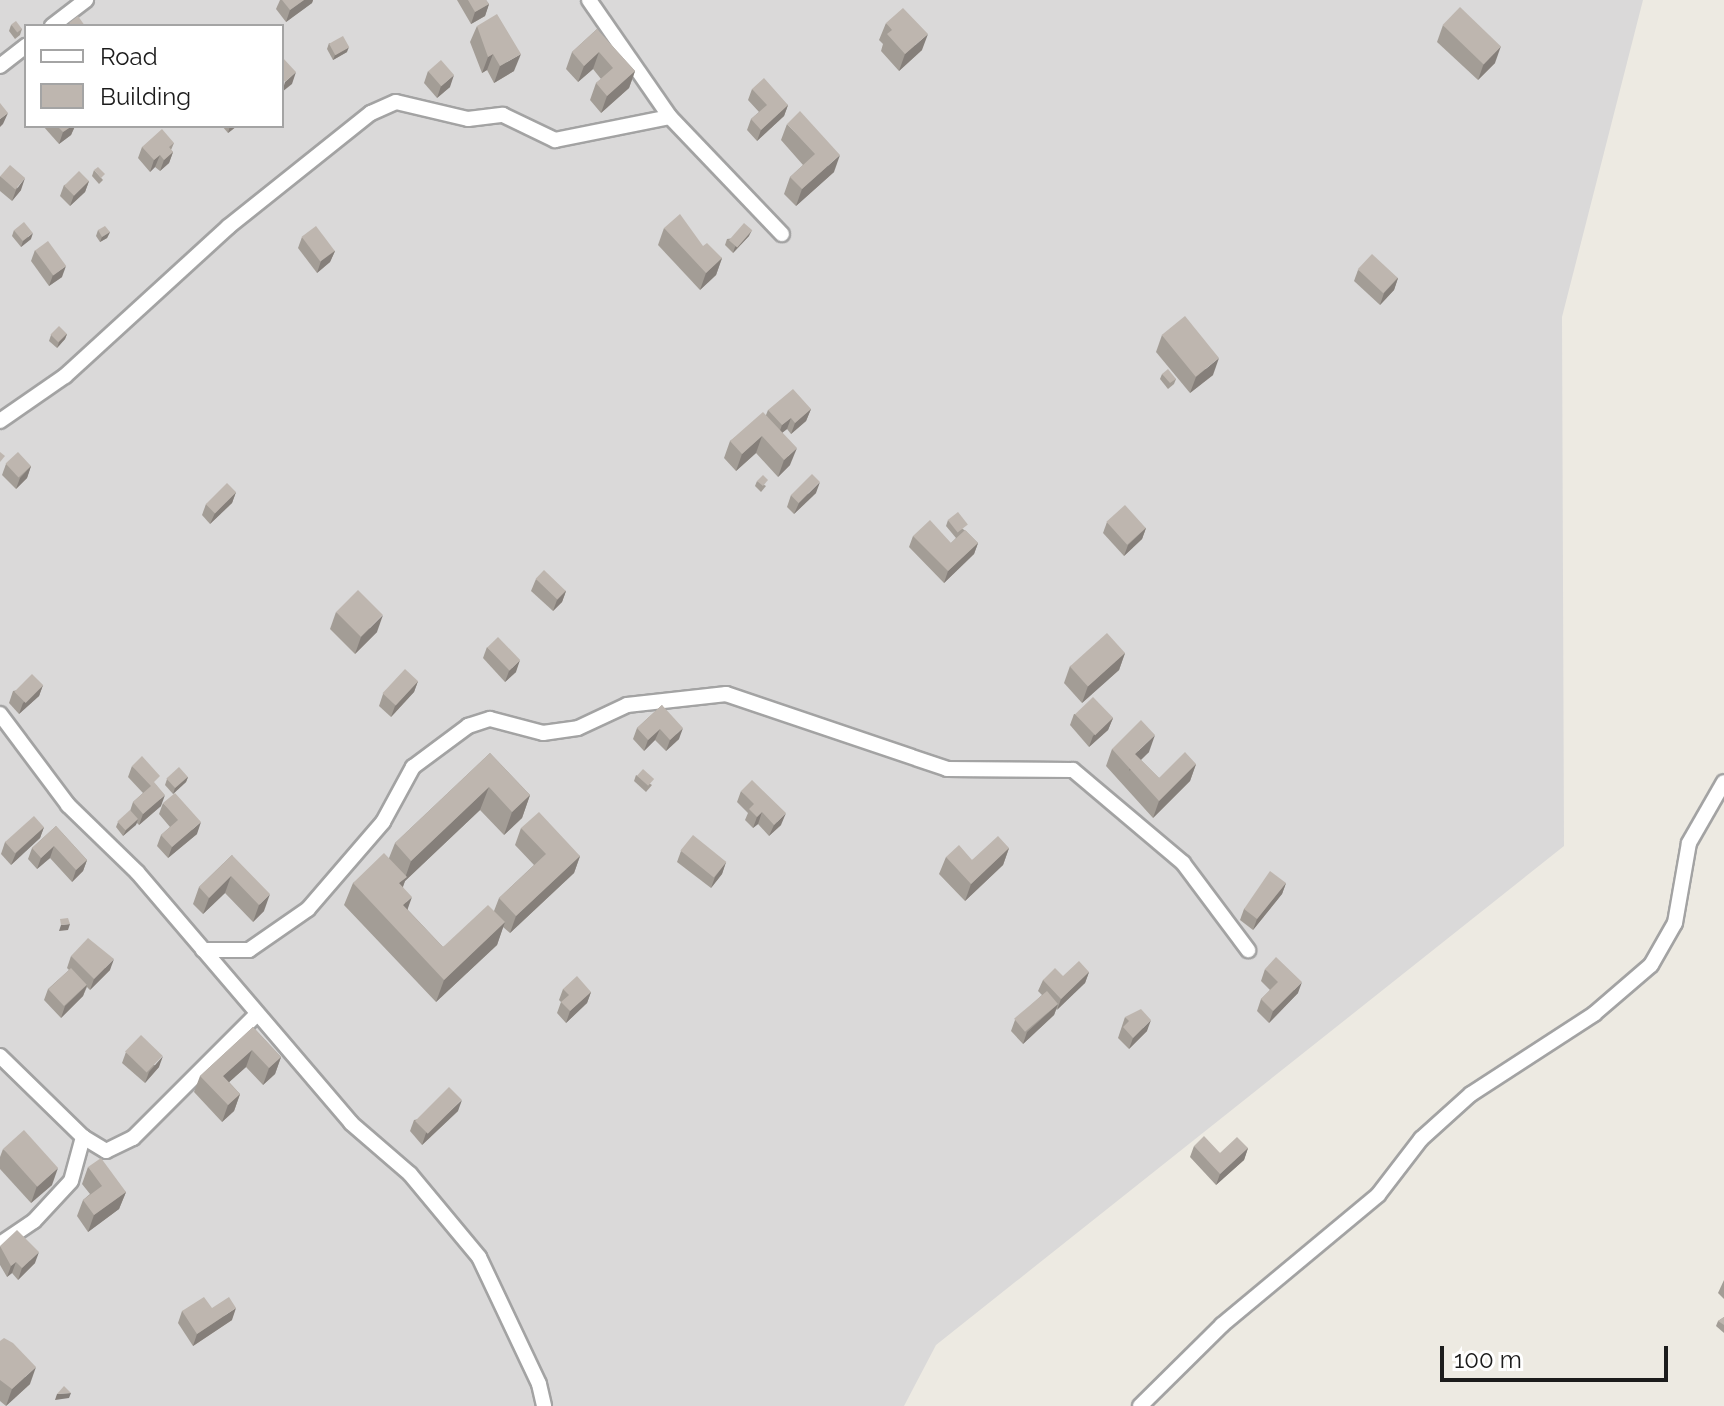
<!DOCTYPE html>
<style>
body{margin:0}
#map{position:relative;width:1724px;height:1406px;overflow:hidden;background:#edeae2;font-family:Raleway,sans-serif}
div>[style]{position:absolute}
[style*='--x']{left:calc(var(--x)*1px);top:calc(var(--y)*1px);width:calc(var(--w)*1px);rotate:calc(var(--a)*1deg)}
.residential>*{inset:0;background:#dad9d9}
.roads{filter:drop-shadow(2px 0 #a3a3a3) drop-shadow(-2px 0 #a3a3a3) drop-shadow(0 2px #a3a3a3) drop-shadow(0 -2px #a3a3a3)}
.minor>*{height:14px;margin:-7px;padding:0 7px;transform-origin:7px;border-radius:7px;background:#fff}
.wall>*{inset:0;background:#a39d96}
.shaded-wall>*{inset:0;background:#857f7a}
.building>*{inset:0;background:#beb6af;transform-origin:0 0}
span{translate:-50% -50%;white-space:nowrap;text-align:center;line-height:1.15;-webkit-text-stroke:6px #fff;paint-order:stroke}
.legend{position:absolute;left:24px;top:24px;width:260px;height:104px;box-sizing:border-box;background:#fff;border:2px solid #a4a4a4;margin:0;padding:10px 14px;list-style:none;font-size:24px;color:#1c1c1c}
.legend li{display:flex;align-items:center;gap:16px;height:40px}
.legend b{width:40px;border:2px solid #a4a4a4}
.scale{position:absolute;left:1440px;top:1346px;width:228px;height:36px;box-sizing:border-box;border:4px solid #1c1c1c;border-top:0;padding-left:10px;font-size:24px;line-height:28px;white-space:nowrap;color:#1c1c1c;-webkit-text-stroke:6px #fff;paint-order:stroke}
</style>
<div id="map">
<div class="residential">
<i style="clip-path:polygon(evenodd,0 0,1643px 0,1562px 317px,1564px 846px,936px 1345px,904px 1406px,0 1406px,0 0,26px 26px,282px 26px,282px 126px,26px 126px,26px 26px)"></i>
</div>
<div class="roads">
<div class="minor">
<i style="--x:589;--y:0;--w:142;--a:55.3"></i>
<i style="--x:670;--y:117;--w:162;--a:46.3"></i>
<i style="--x:52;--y:26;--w:43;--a:-37.4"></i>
<i style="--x:0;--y:66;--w:33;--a:-38"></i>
<i style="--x:0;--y:421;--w:79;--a:-34.7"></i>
<i style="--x:65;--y:376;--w:221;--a:-42.4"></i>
<i style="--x:228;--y:227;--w:183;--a:-38.6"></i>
<i style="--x:371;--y:113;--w:27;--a:-24"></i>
<i style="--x:396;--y:102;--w:74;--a:13.3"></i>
<i style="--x:468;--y:119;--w:35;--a:-7"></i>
<i style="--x:503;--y:115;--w:58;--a:25.7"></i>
<i style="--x:555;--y:140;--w:117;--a:-11.3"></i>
<i style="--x:0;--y:714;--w:114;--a:53.2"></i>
<i style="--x:68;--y:805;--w:96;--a:44.2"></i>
<i style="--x:137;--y:872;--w:330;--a:49.5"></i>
<i style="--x:351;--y:1123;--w:78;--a:40.8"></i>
<i style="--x:410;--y:1174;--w:108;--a:50.3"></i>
<i style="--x:479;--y:1257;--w:140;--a:64.7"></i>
<i style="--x:539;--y:1384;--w:23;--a:77"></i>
<i style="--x:203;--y:950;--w:46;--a:0"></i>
<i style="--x:249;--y:950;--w:72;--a:-34.8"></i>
<i style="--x:308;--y:909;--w:115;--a:-49.2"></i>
<i style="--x:383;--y:822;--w:63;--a:-61.4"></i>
<i style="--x:413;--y:767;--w:69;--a:-36.7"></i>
<i style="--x:468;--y:726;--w:23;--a:-18"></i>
<i style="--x:490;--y:719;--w:55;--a:14.8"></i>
<i style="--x:543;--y:733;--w:35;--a:-8"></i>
<i style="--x:578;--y:728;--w:54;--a:-25.1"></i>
<i style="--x:627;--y:705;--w:100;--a:-6.3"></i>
<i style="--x:726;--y:694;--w:233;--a:18.7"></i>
<i style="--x:947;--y:769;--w:126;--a:0.5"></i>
<i style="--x:1073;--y:770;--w:144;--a:40.2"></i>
<i style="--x:1183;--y:863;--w:109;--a:53.2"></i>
<i style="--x:0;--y:1056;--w:116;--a:44.3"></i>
<i style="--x:83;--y:1137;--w:27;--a:31"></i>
<i style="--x:106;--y:1151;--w:30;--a:-26"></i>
<i style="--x:133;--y:1138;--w:175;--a:-45"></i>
<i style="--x:0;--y:1244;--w:41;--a:-34.1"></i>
<i style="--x:34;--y:1221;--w:54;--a:-47.2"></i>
<i style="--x:71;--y:1181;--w:46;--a:-74.7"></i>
<i style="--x:1140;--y:1406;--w:115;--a:-44.6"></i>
<i style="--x:1222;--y:1325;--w:203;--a:-39.8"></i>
<i style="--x:1378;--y:1195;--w:71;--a:-52.5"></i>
<i style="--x:1421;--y:1139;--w:67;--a:-42"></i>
<i style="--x:1471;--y:1094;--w:147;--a:-33"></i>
<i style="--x:1594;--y:1014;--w:75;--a:-40.7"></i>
<i style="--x:1651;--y:965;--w:48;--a:-60.3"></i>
<i style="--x:1675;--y:923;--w:81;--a:-80.1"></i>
<i style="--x:1689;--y:843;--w:70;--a:-60.2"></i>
</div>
</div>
<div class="wall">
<i style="clip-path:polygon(280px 0,313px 0,312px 3px,286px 22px,276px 9px)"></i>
<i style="clip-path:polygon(457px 0,486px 0,489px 4px,485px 16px,471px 24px)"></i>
<i style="clip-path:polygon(886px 23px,922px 50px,899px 71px,881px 51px,883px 44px,879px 40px)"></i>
<i style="clip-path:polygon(11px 25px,22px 29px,20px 35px,15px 39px,9px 31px)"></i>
<i style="clip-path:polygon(1443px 25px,1495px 63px,1478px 80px,1437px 42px)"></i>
<i style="clip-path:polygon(477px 26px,514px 71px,494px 83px,487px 70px,482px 73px,470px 42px)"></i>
<i style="clip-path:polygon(597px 29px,635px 71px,629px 88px,601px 113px,590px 100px,596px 83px,601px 79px,593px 69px,578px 82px,566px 69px,572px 52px)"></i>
<i style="clip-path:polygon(329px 43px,347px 52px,333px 60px,327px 49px)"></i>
<i style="clip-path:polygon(428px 71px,450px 87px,437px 98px,424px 83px)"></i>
<i style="clip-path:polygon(752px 89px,788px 105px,784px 116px,757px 141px,747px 130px,751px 119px,759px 112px,748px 100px)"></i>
<i style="clip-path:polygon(787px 124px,834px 172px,796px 206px,784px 194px,790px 177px,803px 165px,781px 140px)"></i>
<i style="clip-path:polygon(43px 126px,75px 126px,71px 135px,59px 144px)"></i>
<i style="clip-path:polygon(222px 126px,237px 126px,228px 133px)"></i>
<i style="clip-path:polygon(174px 143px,171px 150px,173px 152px,169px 163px,160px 171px,155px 167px,150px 172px,138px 158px,142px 147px)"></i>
<i style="clip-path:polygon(94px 170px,103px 180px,99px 184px,92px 176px)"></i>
<i style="clip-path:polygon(0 176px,21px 190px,12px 201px,0 191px)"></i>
<i style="clip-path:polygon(89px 181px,85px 192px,70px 206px,60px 196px,64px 185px)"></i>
<i style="clip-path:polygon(664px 228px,722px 258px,716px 275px,700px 290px,658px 245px)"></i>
<i style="clip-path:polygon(14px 230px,31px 239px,21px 247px,12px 236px)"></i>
<i style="clip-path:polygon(98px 230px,110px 232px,107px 238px,100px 242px,96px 236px)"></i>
<i style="clip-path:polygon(749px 236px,733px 253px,725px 245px,727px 239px)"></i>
<i style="clip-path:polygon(302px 237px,335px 251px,330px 262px,317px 273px,298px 248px)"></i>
<i style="clip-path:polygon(35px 250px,62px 277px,49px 286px,31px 261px)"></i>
<i style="clip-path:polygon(1358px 270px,1398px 278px,1394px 290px,1380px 305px,1354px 281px)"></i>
<i style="clip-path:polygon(67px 334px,65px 339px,57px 348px,49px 341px,51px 335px)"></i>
<i style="clip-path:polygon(1162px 335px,1213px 375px,1190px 393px,1156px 352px)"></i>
<i style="clip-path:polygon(1162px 374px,1176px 379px,1174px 384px,1168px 389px,1160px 379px)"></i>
<i style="clip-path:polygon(811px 409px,806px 421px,791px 434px,787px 429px,782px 433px,790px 465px,778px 477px,756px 453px,736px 471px,724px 458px,730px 441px,766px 415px,768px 410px)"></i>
<i style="clip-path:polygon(6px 464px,31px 466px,27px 478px,16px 489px,2px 475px)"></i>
<i style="clip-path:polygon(757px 481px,766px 486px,761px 492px,755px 486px)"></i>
<i style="clip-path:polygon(236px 492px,232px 503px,210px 524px,202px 515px,206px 504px)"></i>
<i style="clip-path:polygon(816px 493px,794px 514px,787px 507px,791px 495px)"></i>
<i style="clip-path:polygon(948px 520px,966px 531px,978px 543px,974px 554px,944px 583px,909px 547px,913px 536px,951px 543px,956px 538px,946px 526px)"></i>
<i style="clip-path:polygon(1107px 522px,1146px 528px,1142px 539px,1124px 556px,1103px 533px)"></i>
<i style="clip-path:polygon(536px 579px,566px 591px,562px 602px,553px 611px,531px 591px)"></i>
<i style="clip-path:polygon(336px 612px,377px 632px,355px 654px,330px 629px)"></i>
<i style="clip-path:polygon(487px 647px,516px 672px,505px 682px,483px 658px)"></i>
<i style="clip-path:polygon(1125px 653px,1119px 670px,1082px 703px,1064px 683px,1070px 666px)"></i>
<i style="clip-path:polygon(418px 681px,414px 692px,391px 717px,379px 706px,383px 694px)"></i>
<i style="clip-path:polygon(43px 685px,39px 696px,19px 714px,9px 703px,13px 691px)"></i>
<i style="clip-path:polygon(662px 705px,679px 739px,666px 751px,655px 740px,644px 751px,633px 739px,637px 728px)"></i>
<i style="clip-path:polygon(1074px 714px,1113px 718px,1108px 730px,1089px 747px,1070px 725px)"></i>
<i style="clip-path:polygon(1112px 749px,1149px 752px,1141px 760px,1159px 778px,1196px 764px,1190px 781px,1153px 818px,1106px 766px)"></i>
<i style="clip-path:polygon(490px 753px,530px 795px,522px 818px,504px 835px,480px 810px,405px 881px,403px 887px,408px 910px,443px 947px,494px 911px,499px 898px,534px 865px,515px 845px,521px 828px,580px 856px,574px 873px,510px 933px,503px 927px,497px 945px,436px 1002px,344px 905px,353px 883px,389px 858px,395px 843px)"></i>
<i style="clip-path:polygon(132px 766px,157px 786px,161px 806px,139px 825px,137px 823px,123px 836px,116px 827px,118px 822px,130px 811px,133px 802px,143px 793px,128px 777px)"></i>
<i style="clip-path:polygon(636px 775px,652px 785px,646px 792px,634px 781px)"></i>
<i style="clip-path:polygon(188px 777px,186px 782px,173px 794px,165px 785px,167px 779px)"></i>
<i style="clip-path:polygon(741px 791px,781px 825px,769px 836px,758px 824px,753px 828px,745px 820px,748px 813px,737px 802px)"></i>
<i style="clip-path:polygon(163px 803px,197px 834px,168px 858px,157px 846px,161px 835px,170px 827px,159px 814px)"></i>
<i style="clip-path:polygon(56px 826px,87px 860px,83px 871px,72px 882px,50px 858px,37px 869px,28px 859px,32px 848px)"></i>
<i style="clip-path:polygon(44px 827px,40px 838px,11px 865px,1px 854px,5px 842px)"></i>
<i style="clip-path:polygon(1009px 848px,1003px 865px,965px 901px,939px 874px,946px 857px,972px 860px)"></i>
<i style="clip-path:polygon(681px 851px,726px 862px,722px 874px,711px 888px,677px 862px)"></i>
<i style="clip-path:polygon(232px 855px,264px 911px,253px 922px,225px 893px,203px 914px,193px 904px,199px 887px)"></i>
<i style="clip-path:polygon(1286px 883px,1282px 894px,1253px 930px,1240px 920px,1244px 909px)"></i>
<i style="clip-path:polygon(71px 956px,110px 970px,90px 990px,87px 987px,83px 996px,61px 1018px,44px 1000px,48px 989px,69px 970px,67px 968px)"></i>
<i style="clip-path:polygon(1265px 969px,1298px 993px,1269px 1023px,1257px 1011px,1261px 999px,1270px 990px,1261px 981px)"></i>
<i style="clip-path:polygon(1089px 972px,1085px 983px,1056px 1010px,1054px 1015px,1023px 1044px,1011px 1031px,1015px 1020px,1042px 995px,1038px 991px,1043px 980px)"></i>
<i style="clip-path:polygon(563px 989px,591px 992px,587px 1003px,566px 1023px,557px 1013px,561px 1002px,559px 1000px)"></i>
<i style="clip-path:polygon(1125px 1017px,1147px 1031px,1129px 1049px,1118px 1038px)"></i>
<i style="clip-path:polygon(253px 1027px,281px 1057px,275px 1074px,263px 1085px,246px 1067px,229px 1082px,240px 1094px,234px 1111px,222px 1122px,194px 1092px,200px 1076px)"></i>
<i style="clip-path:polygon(126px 1052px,159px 1067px,145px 1083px,122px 1063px)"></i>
<i style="clip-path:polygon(458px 1111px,422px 1145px,410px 1131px,414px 1120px)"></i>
<i style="clip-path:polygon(1194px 1146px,1220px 1153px,1248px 1148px,1244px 1160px,1216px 1185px,1190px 1157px)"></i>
<i style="clip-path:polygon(3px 1149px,52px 1185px,31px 1203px,0 1169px,0 1157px)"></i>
<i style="clip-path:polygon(88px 1167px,126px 1192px,119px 1209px,88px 1232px,77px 1216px,83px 1200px,90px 1194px,82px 1184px)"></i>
<i style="clip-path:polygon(0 1246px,35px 1263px,18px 1280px,12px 1273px,7px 1277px,0 1265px)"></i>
<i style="clip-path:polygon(1724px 1280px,1724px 1299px,1718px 1293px)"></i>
<i style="clip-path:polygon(212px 1308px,232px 1320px,193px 1346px,178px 1323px,182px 1311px)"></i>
<i style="clip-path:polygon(1724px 1317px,1724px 1333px,1716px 1326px,1718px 1321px)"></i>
<i style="clip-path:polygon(0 1341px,30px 1384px,6px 1406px,0 1401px)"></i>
</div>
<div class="shaded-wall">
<i style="clip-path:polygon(304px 0,313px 0,312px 3px,286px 22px,290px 10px)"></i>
<i style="clip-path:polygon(489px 4px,485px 16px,471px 24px,475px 12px)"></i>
<i style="clip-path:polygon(928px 34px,922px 50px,899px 71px,905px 54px)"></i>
<i style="clip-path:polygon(1501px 46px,1495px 63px,1478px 80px,1484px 63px)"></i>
<i style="clip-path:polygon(349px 47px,347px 52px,333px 60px,335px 55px)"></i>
<i style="clip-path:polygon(599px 52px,593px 69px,578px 82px,584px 66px)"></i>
<i style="clip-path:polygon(493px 54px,487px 70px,482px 73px,488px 57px)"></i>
<i style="clip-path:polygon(521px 54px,514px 71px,494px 83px,500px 66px)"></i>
<i style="clip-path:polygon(635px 71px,629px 88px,601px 113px,607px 96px)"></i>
<i style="clip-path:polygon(296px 72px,292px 84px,282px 92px,285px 82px)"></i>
<i style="clip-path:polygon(454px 75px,450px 87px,437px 98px,441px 86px)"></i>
<i style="clip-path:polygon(788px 105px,784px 116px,757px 141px,761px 130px)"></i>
<i style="clip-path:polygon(8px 113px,3px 124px,0 127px,0 119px)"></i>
<i style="clip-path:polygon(72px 126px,75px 126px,71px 135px,59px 144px,63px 132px)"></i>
<i style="clip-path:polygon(230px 126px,237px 126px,228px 133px)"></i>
<i style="clip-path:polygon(173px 152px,169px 163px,160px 171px,164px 160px)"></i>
<i style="clip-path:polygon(160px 155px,155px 167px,150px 172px,154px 160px)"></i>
<i style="clip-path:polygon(840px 155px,834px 172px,796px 206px,802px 189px)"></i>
<i style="clip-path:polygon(25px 178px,21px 190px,12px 201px,16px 190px)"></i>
<i style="clip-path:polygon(89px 181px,85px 192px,70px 206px,74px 195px)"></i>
<i style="clip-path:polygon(752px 230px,749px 236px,733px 253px,735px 247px)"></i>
<i style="clip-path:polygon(110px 232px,107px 238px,100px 242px,102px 237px)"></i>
<i style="clip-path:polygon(33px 233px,31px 239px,21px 247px,23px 241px)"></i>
<i style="clip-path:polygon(335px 251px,330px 262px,317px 273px,321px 261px)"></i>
<i style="clip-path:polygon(722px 258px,716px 275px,700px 290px,706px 273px)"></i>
<i style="clip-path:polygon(66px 266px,62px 277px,49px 286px,53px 275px)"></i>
<i style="clip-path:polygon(1398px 278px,1394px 290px,1380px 305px,1384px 293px)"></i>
<i style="clip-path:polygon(67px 334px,65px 339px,57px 348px,59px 342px)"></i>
<i style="clip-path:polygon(1219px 358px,1213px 375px,1190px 393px,1196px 377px)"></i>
<i style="clip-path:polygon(811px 409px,806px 421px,791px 434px,795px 423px)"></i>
<i style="clip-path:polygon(791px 418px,787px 429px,778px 436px,782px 425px)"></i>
<i style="clip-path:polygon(762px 436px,756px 453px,736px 471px,742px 454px)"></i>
<i style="clip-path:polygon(797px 448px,790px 465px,778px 477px,784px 460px)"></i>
<i style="clip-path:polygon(31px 466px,27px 478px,16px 489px,20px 478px)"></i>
<i style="clip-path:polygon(820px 482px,816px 493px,794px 514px,799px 503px)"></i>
<i style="clip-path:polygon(236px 492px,232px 503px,210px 524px,215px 513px)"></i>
<i style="clip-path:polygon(1146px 528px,1142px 539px,1124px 556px,1128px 545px)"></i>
<i style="clip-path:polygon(978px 543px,974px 554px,944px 583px,948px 571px)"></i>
<i style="clip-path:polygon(566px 591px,562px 602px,553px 611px,557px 600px)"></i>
<i style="clip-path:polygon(383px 615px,377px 632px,355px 654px,361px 637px)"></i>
<i style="clip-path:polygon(1125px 653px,1119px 670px,1082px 703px,1088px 686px)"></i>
<i style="clip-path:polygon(520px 660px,516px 672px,505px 682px,509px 671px)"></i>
<i style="clip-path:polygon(418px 681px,414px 692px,391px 717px,395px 706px)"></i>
<i style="clip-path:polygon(43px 685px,39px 696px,19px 714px,23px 703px)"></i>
<i style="clip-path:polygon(1113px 718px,1108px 730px,1089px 747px,1093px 736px)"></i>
<i style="clip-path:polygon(683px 728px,679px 739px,666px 751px,670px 740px)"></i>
<i style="clip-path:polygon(660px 729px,655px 740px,644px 751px,648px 740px)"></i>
<i style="clip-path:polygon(1155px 735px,1149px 752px,1129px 771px,1135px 754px)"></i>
<i style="clip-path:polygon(1196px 764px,1190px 781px,1153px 818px,1159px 801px)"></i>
<i style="clip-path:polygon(188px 777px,186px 782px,173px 794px,175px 788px)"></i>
<i style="clip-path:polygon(489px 787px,480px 810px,405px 881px,398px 899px,399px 883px,405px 878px,411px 861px)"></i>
<i style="clip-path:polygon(165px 795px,161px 806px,139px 825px,143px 814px)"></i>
<i style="clip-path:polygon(530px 795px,522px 818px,504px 835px,512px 812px)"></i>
<i style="clip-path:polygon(762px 812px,758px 824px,753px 828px,757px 817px)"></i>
<i style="clip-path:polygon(786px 813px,781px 825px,769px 836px,774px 825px)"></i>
<i style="clip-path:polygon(138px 819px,136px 825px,123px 836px,126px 830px)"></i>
<i style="clip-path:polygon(201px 822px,197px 834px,168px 858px,172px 847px)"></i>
<i style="clip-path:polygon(44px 827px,40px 838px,11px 865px,16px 853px)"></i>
<i style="clip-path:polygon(54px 846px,50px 858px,37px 869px,41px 858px)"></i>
<i style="clip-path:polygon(1009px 848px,1003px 865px,965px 901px,971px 884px)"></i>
<i style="clip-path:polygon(580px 856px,574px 873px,510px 933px,516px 916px)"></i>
<i style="clip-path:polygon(87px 860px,83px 871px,72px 882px,76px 870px)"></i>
<i style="clip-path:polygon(726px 862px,722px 874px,711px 888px,715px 877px)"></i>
<i style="clip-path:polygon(231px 876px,225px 893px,203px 914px,209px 898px)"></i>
<i style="clip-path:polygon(1286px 883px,1282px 894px,1253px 930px,1257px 919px)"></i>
<i style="clip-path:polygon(270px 894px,264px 911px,253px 922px,259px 905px)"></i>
<i style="clip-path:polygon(412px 897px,404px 919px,403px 905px)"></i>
<i style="clip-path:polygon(505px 922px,497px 945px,436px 1002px,444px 980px)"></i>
<i style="clip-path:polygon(70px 924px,68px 930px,59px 931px,61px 925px)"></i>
<i style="clip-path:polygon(114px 959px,110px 970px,90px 990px,94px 979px)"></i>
<i style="clip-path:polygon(1089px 972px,1085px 983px,1057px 1010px,1061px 999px)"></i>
<i style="clip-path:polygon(1302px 982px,1298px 993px,1269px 1023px,1273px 1011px)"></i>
<i style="clip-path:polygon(87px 985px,83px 996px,61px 1018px,65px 1006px)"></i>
<i style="clip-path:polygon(591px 992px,587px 1003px,566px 1023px,570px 1011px)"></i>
<i style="clip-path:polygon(1058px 1004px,1054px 1015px,1023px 1044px,1027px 1032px)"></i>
<i style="clip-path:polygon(1151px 1020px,1147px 1031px,1129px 1049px,1133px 1038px)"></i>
<i style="clip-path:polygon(252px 1050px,246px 1067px,217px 1093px,223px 1076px)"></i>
<i style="clip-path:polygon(163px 1056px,159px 1067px,145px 1083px,149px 1072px)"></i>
<i style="clip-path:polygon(281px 1057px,275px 1074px,263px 1085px,269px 1068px)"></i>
<i style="clip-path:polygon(240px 1094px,234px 1111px,222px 1122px,228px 1105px)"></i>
<i style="clip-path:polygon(462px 1100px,458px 1111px,422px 1145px,426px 1133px)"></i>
<i style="clip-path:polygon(1248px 1148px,1244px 1160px,1216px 1185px,1220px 1174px)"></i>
<i style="clip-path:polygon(58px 1168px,52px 1185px,31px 1203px,37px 1186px)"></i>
<i style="clip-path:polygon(126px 1192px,119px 1209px,88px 1232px,94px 1215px)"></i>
<i style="clip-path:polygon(39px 1252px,35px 1263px,18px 1280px,22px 1268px)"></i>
<i style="clip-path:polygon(16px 1262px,12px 1273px,7px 1277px,11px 1266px)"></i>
<i style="clip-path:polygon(236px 1308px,232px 1320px,193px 1346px,197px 1334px)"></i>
<i style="clip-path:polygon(36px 1367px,30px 1384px,6px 1406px,12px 1389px)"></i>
<i style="clip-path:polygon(71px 1393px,69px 1398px,55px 1400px,57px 1394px)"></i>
</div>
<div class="building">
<i style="clip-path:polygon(282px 0,304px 0,290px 10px)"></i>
<i style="clip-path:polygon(468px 0,486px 0,489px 4px,475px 12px)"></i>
<i style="left:1460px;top:7px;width:57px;height:25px;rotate:44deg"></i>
<i style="clip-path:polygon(903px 8px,928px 34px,905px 54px,887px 34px,892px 30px,886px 23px)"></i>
<i style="clip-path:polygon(497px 14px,521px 54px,500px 66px,493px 54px,488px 57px,477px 26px)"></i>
<i style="clip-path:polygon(78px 16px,85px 26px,72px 26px,69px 23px)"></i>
<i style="left:16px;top:21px;width:10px;height:6px;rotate:53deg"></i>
<i style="clip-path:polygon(597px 29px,635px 71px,607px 96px,596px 83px,613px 68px,599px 52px,584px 66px,572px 52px)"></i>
<i style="left:343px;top:36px;width:13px;height:16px;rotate:61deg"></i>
<i style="clip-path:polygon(282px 57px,296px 72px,285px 82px,282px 78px)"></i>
<i style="left:441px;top:60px;width:20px;height:17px;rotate:49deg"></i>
<i style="clip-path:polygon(764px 78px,788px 105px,761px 130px,751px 119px,767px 105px,752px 89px)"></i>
<i style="clip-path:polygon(0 103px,8px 113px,0 119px)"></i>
<i style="clip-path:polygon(800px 111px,840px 155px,802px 189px,790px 177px,815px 154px,787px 124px)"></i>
<i style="clip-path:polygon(57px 126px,72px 126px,63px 132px)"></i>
<i style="clip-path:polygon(162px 129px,174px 143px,169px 147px,173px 152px,164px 160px,160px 155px,154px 160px,142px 147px)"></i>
<i style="left:10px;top:165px;width:20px;height:15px;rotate:41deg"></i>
<i style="clip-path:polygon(98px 167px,105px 174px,101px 178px,94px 170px)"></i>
<i style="left:79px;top:171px;width:14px;height:21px;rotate:45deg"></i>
<i style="clip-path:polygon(680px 214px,703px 246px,707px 243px,722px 258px,706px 273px,664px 228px)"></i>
<i style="left:24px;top:222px;width:14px;height:13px;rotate:51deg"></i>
<i style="left:744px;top:223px;width:11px;height:23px;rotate:41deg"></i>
<i style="clip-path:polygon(105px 226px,110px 232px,102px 237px,98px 230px)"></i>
<i style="left:316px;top:226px;width:31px;height:18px;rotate:53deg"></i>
<i style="left:48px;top:241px;width:31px;height:16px;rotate:54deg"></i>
<i style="left:1372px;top:254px;width:35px;height:21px;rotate:43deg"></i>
<i style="left:1185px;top:316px;width:54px;height:30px;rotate:51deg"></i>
<i style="left:59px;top:326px;width:11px;height:12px;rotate:45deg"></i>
<i style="clip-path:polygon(1168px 369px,1176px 379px,1170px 383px,1162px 374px)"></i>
<i style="clip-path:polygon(793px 389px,811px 409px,795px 423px,791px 418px,782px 425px,768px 410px)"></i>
<i style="clip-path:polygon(763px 412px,797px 448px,784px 460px,762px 436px,742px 454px,730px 441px)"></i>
<i style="clip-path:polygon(0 452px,5px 456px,0 462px)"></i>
<i style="left:18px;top:452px;width:19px;height:17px;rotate:47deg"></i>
<i style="left:812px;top:474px;width:11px;height:30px;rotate:45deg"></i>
<i style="clip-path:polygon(763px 475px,768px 480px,763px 486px,757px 481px)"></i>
<i style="left:227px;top:483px;width:13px;height:30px;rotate:45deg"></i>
<i style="left:1125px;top:505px;width:31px;height:25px;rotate:48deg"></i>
<i style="left:958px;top:512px;width:16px;height:13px;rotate:52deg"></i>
<i style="clip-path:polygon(930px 520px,951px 543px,965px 530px,978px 543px,948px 571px,913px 536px)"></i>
<i style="left:544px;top:570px;width:30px;height:12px;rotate:44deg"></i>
<i style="left:358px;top:590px;width:35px;height:31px;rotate:45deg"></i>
<i style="left:1107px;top:633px;width:27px;height:50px;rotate:48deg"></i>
<i style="left:498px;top:637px;width:32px;height:15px;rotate:46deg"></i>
<i style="left:405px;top:669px;width:18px;height:33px;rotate:43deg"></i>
<i style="left:32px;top:674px;width:16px;height:25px;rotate:45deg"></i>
<i style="left:1093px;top:697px;width:29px;height:25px;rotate:46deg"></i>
<i style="clip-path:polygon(662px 705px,683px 728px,670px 740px,660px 729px,648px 740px,637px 728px)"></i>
<i style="clip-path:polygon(1141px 720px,1155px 735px,1135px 754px,1159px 778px,1185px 752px,1196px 764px,1159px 801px,1112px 749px)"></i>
<i style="clip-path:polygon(490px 753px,530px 795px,512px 812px,489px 787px,411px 861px,395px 843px)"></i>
<i style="clip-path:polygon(142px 756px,160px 776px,154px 782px,165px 795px,143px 814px,133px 802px,151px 786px,132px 766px)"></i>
<i style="left:179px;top:767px;width:13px;height:17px;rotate:48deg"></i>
<i style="left:643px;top:769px;width:15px;height:9px;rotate:42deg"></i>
<i style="clip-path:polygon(752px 780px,786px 813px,774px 825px,762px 812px,757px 817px,749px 809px,754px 804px,741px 791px)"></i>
<i style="clip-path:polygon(175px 793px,201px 822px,172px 847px,161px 835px,178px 820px,163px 803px)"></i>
<i style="left:130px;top:810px;width:12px;height:17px;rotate:48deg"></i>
<i style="clip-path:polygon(539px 812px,580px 856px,516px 916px,499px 898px,546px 854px,521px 828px)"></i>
<i style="left:34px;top:816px;width:15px;height:39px;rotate:48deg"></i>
<i style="clip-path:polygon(56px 826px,87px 860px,76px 870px,54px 846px,41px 858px,32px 848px)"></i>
<i style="left:693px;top:835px;width:43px;height:20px;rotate:39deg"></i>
<i style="clip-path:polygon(998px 836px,1009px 848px,971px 884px,946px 857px,959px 845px,972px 860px)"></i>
<i style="clip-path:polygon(384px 853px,407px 877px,399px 883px,412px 897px,403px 905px,443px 947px,488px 905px,505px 922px,444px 980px,353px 883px)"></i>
<i style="clip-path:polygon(232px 855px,270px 894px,259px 905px,231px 876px,209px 898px,199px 887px)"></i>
<i style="clip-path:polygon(1270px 871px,1286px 883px,1257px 919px,1244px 909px)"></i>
<i style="clip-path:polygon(68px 918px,70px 924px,61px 925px,60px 919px)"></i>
<i style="clip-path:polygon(88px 938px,114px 959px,94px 979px,71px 956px)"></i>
<i style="clip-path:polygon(1276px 957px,1302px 982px,1273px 1011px,1261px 999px,1278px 982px,1265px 969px)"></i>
<i style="clip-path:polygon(1079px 961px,1089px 972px,1061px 999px,1043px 980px,1055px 968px,1063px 976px)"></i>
<i style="left:71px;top:968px;width:23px;height:31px;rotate:47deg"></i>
<i style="clip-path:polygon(577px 976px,591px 992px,570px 1011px,561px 1002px,569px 995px,563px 989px)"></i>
<i style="left:1047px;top:991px;width:17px;height:43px;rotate:50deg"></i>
<i style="clip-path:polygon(1141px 1009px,1151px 1020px,1133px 1038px,1123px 1027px,1129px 1021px,1125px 1017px)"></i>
<i style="clip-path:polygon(253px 1027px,281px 1057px,269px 1068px,252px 1050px,223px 1076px,240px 1094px,228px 1105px,200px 1076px)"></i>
<i style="left:141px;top:1035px;width:30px;height:23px;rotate:44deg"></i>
<i style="left:449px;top:1087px;width:18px;height:48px;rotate:45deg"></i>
<i style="left:24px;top:1130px;width:51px;height:28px;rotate:48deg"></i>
<i style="clip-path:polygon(1204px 1136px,1220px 1153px,1237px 1137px,1248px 1148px,1220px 1174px,1194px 1146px)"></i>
<i style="clip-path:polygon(101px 1158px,126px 1192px,94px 1215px,83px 1200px,102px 1186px,88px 1167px)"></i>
<i style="clip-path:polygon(17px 1230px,39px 1252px,22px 1268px,16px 1262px,11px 1266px,0 1246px)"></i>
<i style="clip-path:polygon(204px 1297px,212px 1308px,229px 1297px,236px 1308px,197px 1334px,182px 1311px)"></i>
<i style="clip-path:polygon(1724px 1317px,1724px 1325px,1718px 1321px)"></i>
<i style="clip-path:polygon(4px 1338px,13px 1343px,36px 1367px,12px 1389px,0 1380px,0 1341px)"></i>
<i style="clip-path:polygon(64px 1386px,71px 1393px,57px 1394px)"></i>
</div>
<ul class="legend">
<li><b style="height:10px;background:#fff"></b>Road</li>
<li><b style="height:22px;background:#beb6af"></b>Building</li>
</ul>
<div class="scale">100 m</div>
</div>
